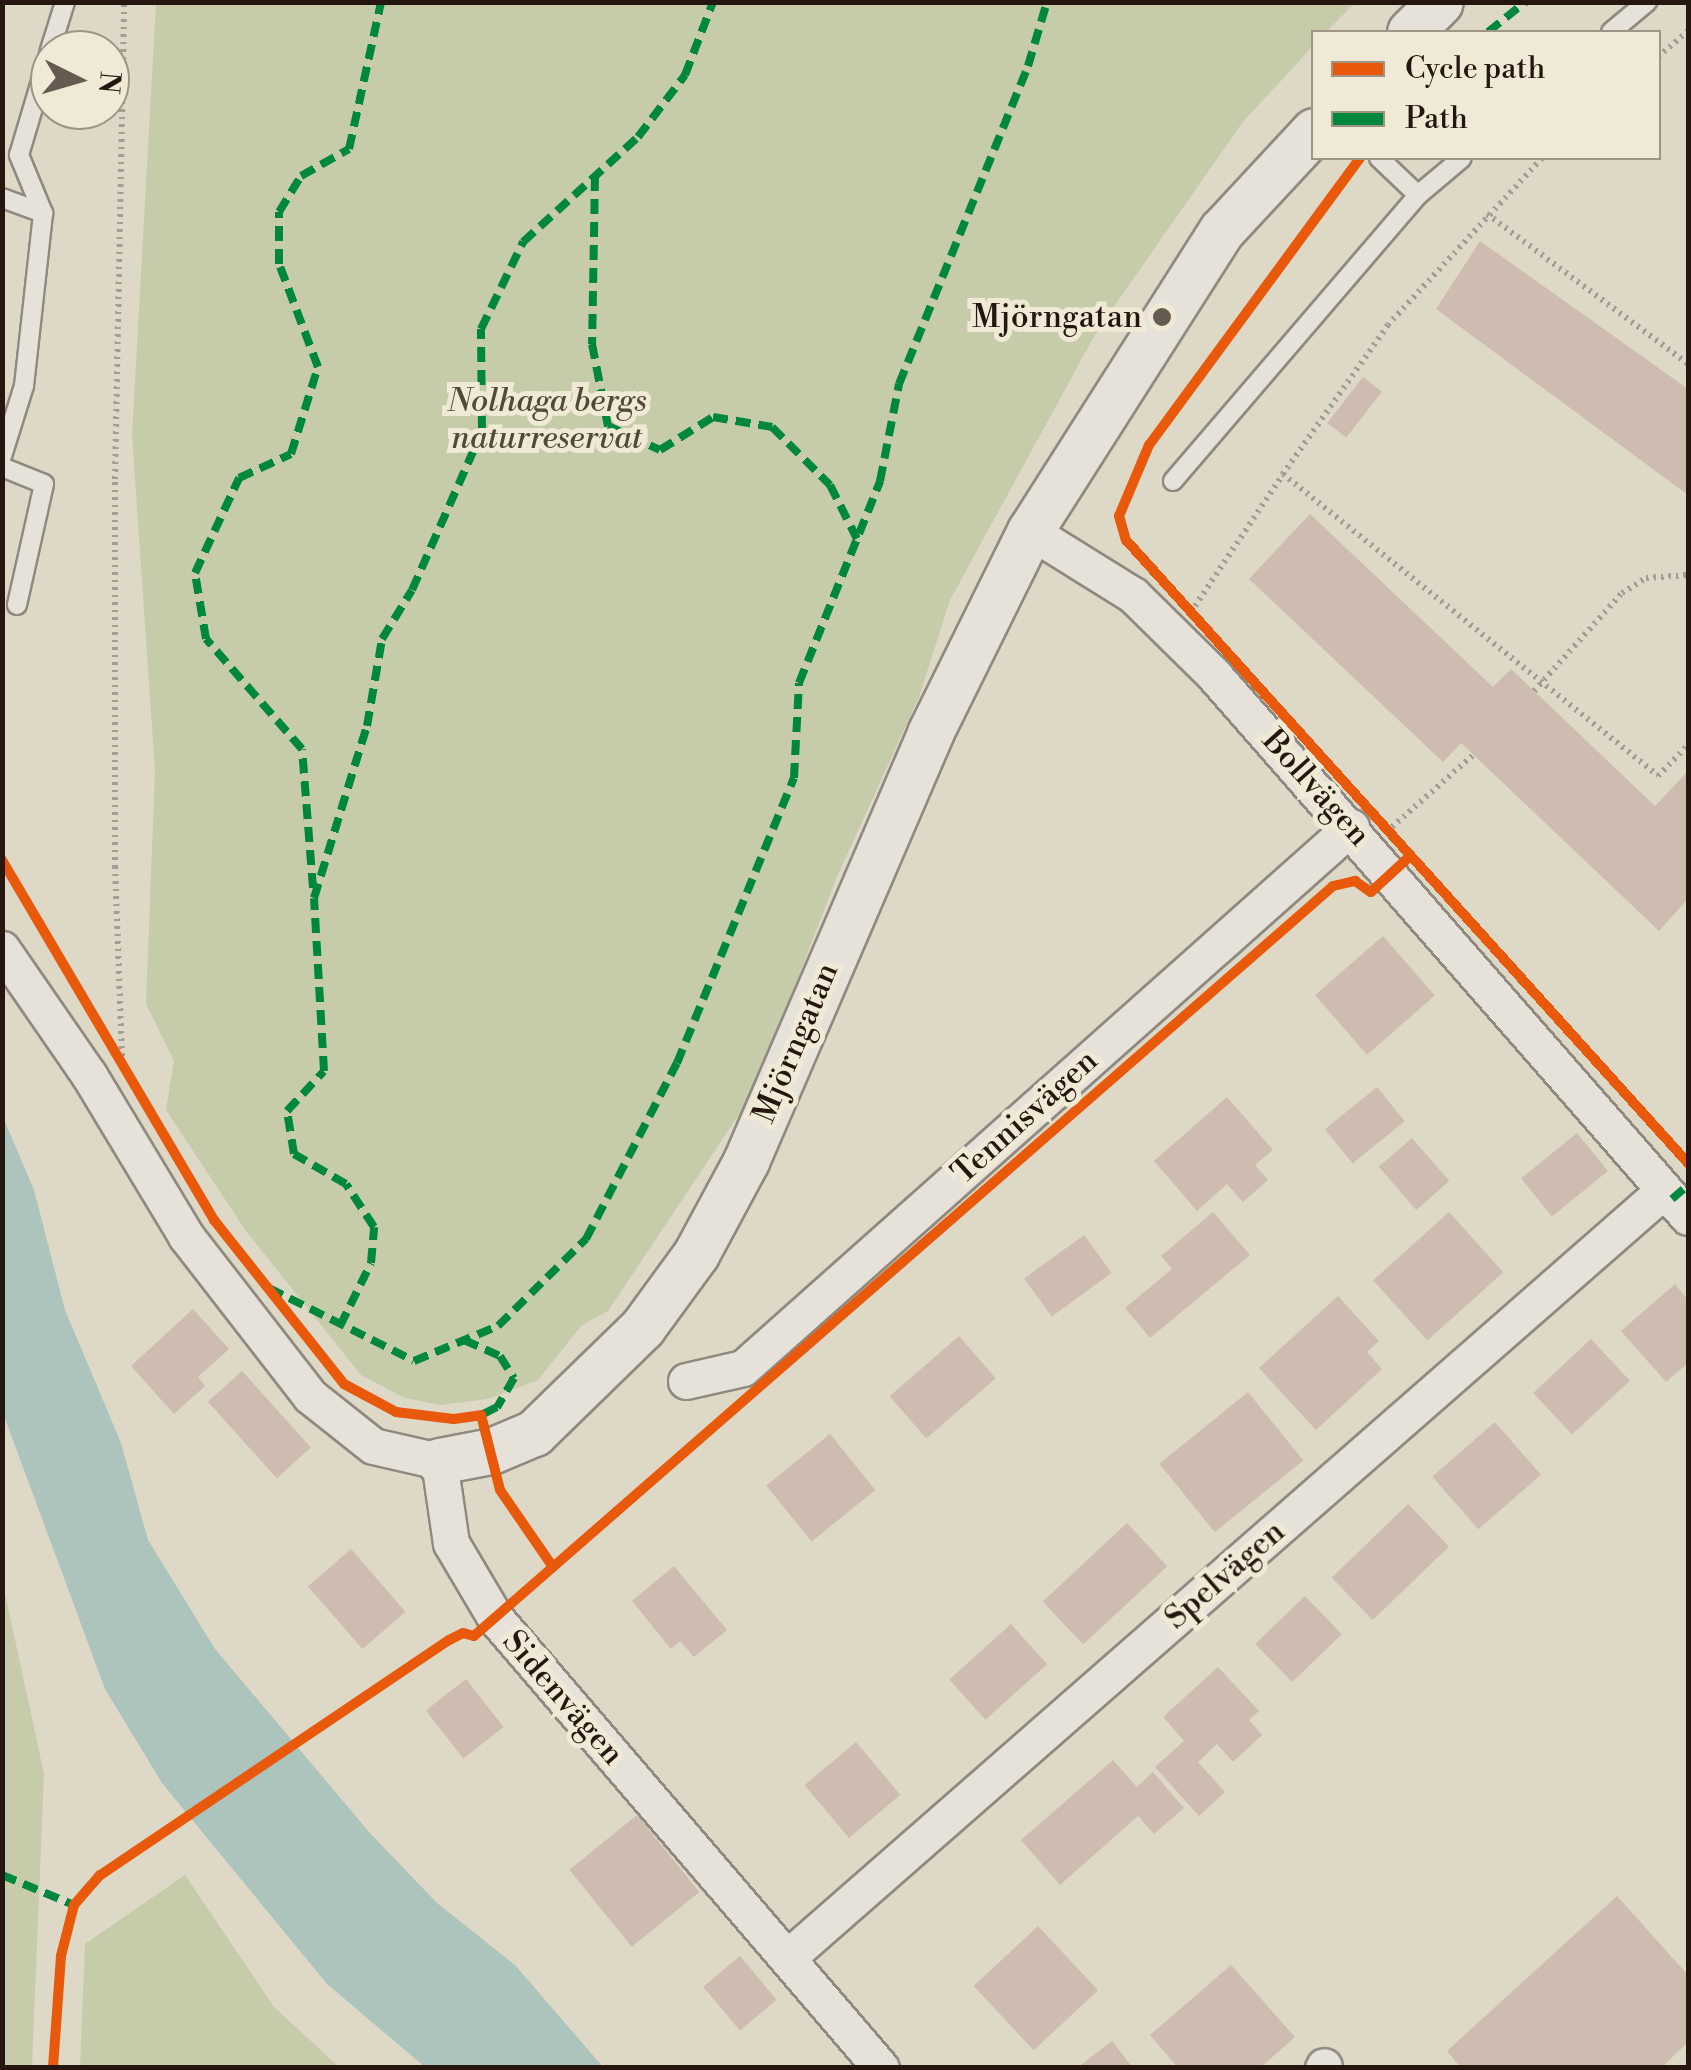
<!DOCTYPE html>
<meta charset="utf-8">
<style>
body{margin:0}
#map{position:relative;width:1691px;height:2070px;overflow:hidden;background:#ded8c7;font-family:"Libre Bodoni",serif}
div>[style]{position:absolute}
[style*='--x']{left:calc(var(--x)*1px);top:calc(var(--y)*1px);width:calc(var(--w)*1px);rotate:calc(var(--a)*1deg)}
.green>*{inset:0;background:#c6ccaa}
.water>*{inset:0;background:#acc4bb}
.building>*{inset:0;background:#cebcb1;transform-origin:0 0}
.path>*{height:6px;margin-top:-3px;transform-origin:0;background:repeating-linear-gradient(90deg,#a19d97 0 2.5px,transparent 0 7.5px)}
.roads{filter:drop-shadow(2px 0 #8f897f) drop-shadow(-2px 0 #8f897f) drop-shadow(0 2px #8f897f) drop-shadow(0 -2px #8f897f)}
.service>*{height:18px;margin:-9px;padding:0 9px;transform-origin:9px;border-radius:9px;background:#e6e2da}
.minor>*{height:35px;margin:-17.5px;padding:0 17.5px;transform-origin:17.5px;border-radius:17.5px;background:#e6e2da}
.tertiary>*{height:45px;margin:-22.5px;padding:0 22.5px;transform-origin:22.5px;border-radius:22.5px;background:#e6e2da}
.quiet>*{height:8px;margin-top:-4px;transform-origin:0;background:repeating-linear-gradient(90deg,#00873e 0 15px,transparent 0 23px)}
.cycleway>*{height:10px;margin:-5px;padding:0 5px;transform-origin:5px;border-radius:5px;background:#e8590c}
.dots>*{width:28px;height:28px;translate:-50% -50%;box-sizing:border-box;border:5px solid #efe9d5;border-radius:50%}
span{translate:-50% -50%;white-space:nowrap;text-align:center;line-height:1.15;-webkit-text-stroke:10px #efe9d5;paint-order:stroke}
.poi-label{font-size:32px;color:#251710}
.right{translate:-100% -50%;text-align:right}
.park-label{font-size:32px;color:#504a37;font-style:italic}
.street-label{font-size:32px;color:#251710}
.frame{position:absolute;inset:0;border:5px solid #251710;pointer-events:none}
.legend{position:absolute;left:1311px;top:30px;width:350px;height:130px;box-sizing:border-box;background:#efe9d5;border:2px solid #9e9586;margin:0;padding:12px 18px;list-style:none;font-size:30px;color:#251710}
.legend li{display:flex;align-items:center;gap:20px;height:50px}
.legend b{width:50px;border:2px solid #9e9586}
.north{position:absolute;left:30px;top:30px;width:100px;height:100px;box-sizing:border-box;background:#efe9d5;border:2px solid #9e9586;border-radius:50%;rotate:95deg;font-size:28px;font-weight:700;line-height:40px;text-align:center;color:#251710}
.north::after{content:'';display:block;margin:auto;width:35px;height:45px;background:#665b50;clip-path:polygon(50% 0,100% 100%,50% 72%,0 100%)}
</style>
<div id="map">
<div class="green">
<i style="clip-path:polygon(156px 3px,1355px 3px,1326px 32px,1314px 32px,1313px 46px,1242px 123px,1097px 331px,950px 600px,919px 697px,836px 879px,754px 1092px,608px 1311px,582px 1325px,538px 1380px,488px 1399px,440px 1405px,405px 1398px,361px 1375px,246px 1231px,166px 1110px,174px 1061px,146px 1004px,155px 771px,132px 435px)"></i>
<i style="clip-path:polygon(3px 1584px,44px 1774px,32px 2067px,3px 2067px)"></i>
<i style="clip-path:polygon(185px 1875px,274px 2007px,339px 2067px,80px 2067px,85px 1944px)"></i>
</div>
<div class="water">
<i style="clip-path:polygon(3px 1117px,34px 1190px,65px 1310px,121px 1443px,148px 1540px,215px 1649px,369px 1832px,437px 1903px,515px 1965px,603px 2067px,425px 2067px,327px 1984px,162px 1783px,105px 1689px,3px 1413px)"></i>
</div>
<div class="building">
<i style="clip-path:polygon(1480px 241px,1688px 389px,1688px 495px,1436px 309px)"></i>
<i style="left:1363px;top:377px;width:24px;height:58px;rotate:38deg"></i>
<i style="clip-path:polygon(1310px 514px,1493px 687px,1511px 669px,1655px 806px,1688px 771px,1688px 899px,1659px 931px,1461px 743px,1443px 762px,1249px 579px)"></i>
<i style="left:1383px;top:936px;width:79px;height:90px;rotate:49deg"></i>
<i style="left:1377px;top:1087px;width:44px;height:67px;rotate:51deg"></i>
<i style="clip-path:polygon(1227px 1097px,1273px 1150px,1255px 1165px,1268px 1180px,1243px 1202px,1227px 1184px,1197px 1211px,1154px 1161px)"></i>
<i style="left:1577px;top:1133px;width:49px;height:72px;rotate:51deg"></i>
<i style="left:1412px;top:1138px;width:57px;height:44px;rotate:49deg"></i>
<i style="clip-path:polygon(1213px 1212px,1250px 1255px,1150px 1338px,1125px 1308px,1172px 1269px,1161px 1256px)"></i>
<i style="left:1449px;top:1212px;width:81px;height:102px;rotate:48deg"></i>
<i style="left:1084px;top:1235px;width:47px;height:74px;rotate:54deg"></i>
<i style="clip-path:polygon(1675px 1284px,1688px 1300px,1688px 1363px,1666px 1382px,1621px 1331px)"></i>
<i style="clip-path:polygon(1338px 1296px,1379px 1341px,1367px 1352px,1382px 1369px,1316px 1430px,1259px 1368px)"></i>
<i style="clip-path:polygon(193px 1309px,229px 1349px,198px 1377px,205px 1386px,174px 1414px,131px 1366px)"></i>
<i style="left:959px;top:1336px;width:56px;height:92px;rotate:49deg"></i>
<i style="left:1591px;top:1339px;width:57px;height:79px;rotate:47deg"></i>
<i style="left:242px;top:1371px;width:103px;height:46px;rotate:48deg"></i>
<i style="left:1248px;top:1392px;width:88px;height:114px;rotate:51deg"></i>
<i style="left:1495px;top:1422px;width:70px;height:83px;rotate:49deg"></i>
<i style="left:830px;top:1434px;width:72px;height:82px;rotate:51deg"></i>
<i style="left:1408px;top:1504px;width:59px;height:106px;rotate:46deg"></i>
<i style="left:1127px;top:1523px;width:59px;height:115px;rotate:47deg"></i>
<i style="left:351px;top:1549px;width:83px;height:57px;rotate:49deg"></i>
<i style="clip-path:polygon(674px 1566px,727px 1630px,694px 1657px,680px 1641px,671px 1649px,632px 1601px)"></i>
<i style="left:1305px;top:1596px;width:53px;height:69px;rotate:46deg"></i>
<i style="left:1011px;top:1624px;width:54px;height:83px;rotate:48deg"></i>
<i style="clip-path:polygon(1218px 1667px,1259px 1711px,1249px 1720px,1262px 1735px,1233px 1762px,1217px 1744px,1198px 1762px,1225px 1792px,1199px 1816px,1155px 1767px,1184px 1741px,1163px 1717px)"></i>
<i style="left:466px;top:1679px;width:61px;height:51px;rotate:52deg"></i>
<i style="left:856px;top:1742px;width:69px;height:67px;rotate:50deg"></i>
<i style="clip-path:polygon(1113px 1760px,1137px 1787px,1153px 1772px,1184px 1808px,1154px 1834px,1138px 1816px,1060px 1885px,1021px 1840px)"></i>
<i style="left:637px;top:1815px;width:99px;height:87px;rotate:51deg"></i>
<i style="clip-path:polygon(1617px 1896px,1688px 1975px,1688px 2042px,1661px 2068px,1461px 2068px,1447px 2051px)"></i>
<i style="left:1038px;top:1926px;width:88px;height:88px;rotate:47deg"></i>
<i style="left:740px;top:1956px;width:57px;height:48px;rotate:50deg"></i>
<i style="clip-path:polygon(1231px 1965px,1295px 2037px,1260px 2068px,1178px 2068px,1150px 2035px)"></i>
<i style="clip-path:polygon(1112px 2041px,1133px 2068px,1077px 2068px)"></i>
</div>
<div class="path">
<i style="--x:1658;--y:57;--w:40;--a:-41"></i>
<i style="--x:1542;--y:158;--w:227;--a:132.7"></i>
<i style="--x:1388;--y:325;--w:182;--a:125.2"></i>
<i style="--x:1283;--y:474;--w:481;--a:38.8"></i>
<i style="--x:1658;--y:776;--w:43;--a:-45.9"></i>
<i style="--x:1487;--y:214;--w:251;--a:36.7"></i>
<i style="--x:1195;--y:606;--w:159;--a:-56.3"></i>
<i style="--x:1534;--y:691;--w:132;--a:-48.1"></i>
<i style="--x:1622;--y:593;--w:28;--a:-32"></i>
<i style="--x:1646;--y:578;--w:42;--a:-4.1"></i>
<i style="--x:1392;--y:827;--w:108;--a:-41.6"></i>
<i style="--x:122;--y:1056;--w:189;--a:-92.1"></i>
<i style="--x:115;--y:867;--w:388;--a:-90"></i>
<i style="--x:115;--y:479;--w:477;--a:-88.9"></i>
</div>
<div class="roads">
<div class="service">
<i style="--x:1611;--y:32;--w:47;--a:-39.8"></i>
<i style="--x:50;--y:50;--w:50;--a:-72.6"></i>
<i style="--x:1379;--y:158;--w:54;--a:43.5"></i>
<i style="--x:2;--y:198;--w:44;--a:20.1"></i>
<i style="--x:2;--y:456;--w:73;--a:-72.6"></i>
<i style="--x:24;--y:386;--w:174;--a:-83.7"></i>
<i style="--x:43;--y:213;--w:63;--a:-112.5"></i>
<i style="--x:19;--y:155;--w:109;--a:-73.4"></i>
<i style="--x:2;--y:467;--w:45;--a:22"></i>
<i style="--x:44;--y:484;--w:124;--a:102.6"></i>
<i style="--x:1173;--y:481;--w:377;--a:-49.4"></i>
<i style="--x:1418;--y:195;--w:57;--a:-40.1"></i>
</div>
<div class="minor">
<i style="--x:1030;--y:531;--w:121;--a:31.9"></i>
<i style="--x:1133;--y:595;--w:114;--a:44.6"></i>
<i style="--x:1214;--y:675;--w:720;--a:48.83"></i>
<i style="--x:2;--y:949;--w:153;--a:55.4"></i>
<i style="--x:89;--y:1075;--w:188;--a:58.9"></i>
<i style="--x:186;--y:1236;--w:202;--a:52.2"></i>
<i style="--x:310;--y:1396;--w:80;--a:38.4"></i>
<i style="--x:373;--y:1446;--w:68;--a:12.8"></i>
<i style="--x:439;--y:1461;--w:83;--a:81.7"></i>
<i style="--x:451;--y:1543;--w:88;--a:59.4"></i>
<i style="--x:496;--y:1619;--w:591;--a:49.39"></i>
<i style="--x:686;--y:1381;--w:58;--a:-12.8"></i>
<i style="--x:743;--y:1368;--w:814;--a:-41.66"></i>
<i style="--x:787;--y:1958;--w:1164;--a:-41.2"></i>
<i style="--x:1323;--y:2068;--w:2;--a:-63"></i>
</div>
<div class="tertiary">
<i style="--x:1410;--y:32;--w:42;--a:-45"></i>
<i style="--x:439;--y:1461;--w:53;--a:-10.9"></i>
<i style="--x:491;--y:1451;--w:47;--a:-22.7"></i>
<i style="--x:534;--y:1433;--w:151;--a:-44.2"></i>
<i style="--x:642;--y:1328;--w:92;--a:-53.9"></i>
<i style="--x:696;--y:1254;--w:106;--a:-61.7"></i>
<i style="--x:746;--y:1161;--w:466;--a:-66.7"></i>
<i style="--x:930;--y:733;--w:225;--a:-63.7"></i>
<i style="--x:1030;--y:531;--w:357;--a:-57.5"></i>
<i style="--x:1222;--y:230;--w:135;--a:-47.1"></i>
</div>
</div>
<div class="quiet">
<i style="--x:1488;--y:32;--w:48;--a:-39"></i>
<i style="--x:595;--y:176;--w:168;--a:91"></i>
<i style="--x:592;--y:344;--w:84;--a:79"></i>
<i style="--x:608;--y:426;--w:57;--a:24.8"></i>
<i style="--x:660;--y:450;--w:62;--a:-31.9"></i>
<i style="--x:713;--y:417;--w:60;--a:9.6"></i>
<i style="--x:772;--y:427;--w:82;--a:45"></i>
<i style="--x:830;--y:485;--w:60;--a:63.4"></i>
<i style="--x:313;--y:888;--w:139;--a:-94.5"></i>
<i style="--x:302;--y:749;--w:146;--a:-131.1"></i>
<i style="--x:206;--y:639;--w:67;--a:-99.5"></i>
<i style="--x:195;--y:573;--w:105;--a:-65.1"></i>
<i style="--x:239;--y:478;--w:57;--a:-24.8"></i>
<i style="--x:291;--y:454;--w:91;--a:-72.8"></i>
<i style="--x:318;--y:367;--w:110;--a:-110.7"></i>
<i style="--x:279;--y:264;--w:52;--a:-90"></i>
<i style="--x:279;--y:212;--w:42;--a:-58.6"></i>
<i style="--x:301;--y:176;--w:55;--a:-29.4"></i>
<i style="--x:349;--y:149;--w:150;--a:-77.7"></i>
<i style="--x:1672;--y:1199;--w:21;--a:-41"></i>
<i style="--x:269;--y:1288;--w:162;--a:26.7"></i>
<i style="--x:414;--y:1361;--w:91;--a:-22.6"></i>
<i style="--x:498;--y:1326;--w:124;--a:-44.7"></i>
<i style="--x:586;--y:1239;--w:198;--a:-62.7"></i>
<i style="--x:677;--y:1063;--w:308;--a:-67.7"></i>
<i style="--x:794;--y:778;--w:95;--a:-87"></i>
<i style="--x:799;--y:683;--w:218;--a:-68.1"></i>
<i style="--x:880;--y:481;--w:99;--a:-78.9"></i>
<i style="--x:899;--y:384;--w:343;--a:-67.9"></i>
<i style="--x:1028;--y:66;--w:67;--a:-73.5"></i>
<i style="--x:340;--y:1326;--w:70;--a:-63.8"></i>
<i style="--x:371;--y:1263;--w:36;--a:-85"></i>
<i style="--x:374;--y:1227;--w:51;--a:-123.1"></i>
<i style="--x:346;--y:1184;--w:60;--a:-150"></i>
<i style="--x:294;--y:1154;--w:44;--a:-99.2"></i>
<i style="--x:287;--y:1111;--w:54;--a:-47.2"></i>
<i style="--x:324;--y:1071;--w:173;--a:-93.3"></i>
<i style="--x:314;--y:898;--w:180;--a:-72.9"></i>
<i style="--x:367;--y:726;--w:88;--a:-80.2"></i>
<i style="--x:382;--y:639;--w:57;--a:-58.5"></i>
<i style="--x:412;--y:590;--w:174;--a:-66.2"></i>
<i style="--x:482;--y:431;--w:102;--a:-90.6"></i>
<i style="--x:481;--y:329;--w:97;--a:-64.2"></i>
<i style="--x:523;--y:242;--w:156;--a:-42.4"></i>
<i style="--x:638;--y:137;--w:78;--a:-52.8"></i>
<i style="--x:685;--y:75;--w:78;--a:-69"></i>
<i style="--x:464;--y:1340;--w:39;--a:24"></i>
<i style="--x:500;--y:1356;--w:26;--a:58"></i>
<i style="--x:514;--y:1378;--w:34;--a:120"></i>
<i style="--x:497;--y:1407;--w:18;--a:153"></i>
<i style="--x:2;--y:1875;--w:78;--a:22.6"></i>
</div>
<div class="cycleway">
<i style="--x:1360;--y:158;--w:356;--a:126.3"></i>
<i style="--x:1149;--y:445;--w:77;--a:112.9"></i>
<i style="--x:1119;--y:516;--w:25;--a:74"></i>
<i style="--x:1126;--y:540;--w:839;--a:47.95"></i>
<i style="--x:2;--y:860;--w:418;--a:59.5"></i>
<i style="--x:214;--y:1220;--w:209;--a:51.6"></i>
<i style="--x:344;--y:1384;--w:59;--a:28.3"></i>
<i style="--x:396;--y:1412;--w:58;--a:6.9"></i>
<i style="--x:454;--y:1419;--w:27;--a:-8"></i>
<i style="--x:481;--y:1415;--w:77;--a:75.8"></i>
<i style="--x:500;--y:1490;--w:93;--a:55.5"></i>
<i style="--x:553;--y:1567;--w:105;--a:138.9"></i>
<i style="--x:474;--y:1636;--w:11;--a:-165"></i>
<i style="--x:463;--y:1633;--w:16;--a:153"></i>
<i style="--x:449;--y:1640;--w:421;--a:146"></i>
<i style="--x:100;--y:1875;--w:40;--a:131"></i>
<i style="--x:74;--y:1905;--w:53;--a:104.3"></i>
<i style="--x:61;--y:1956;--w:112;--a:94.1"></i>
<i style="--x:553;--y:1567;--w:1035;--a:-41.12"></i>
<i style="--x:1333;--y:886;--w:23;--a:-13"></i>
<i style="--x:1355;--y:881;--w:19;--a:35"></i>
<i style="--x:1371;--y:892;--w:52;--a:-42.6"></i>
</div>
<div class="dots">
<i style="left:1162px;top:317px;background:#665b50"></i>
</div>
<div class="poi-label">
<span class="right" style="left:1142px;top:317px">Mjörngatan</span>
</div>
<div class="park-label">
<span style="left:547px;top:420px">Nolhaga bergs<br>naturreservat</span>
</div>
<div class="street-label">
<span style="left:1316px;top:788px;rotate:48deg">Bollvägen</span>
<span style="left:796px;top:1043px;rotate:-67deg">Mjörngatan</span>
<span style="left:1025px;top:1117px;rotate:-42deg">Tennisvägen</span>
<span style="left:1225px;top:1575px;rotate:-41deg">Spelvägen</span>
<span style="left:563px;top:1698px;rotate:49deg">Sidenvägen</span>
</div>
<div class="frame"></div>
<ul class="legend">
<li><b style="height:12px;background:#e8590c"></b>Cycle path</li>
<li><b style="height:12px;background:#00873e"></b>Path</li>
</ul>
<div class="north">N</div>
</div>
